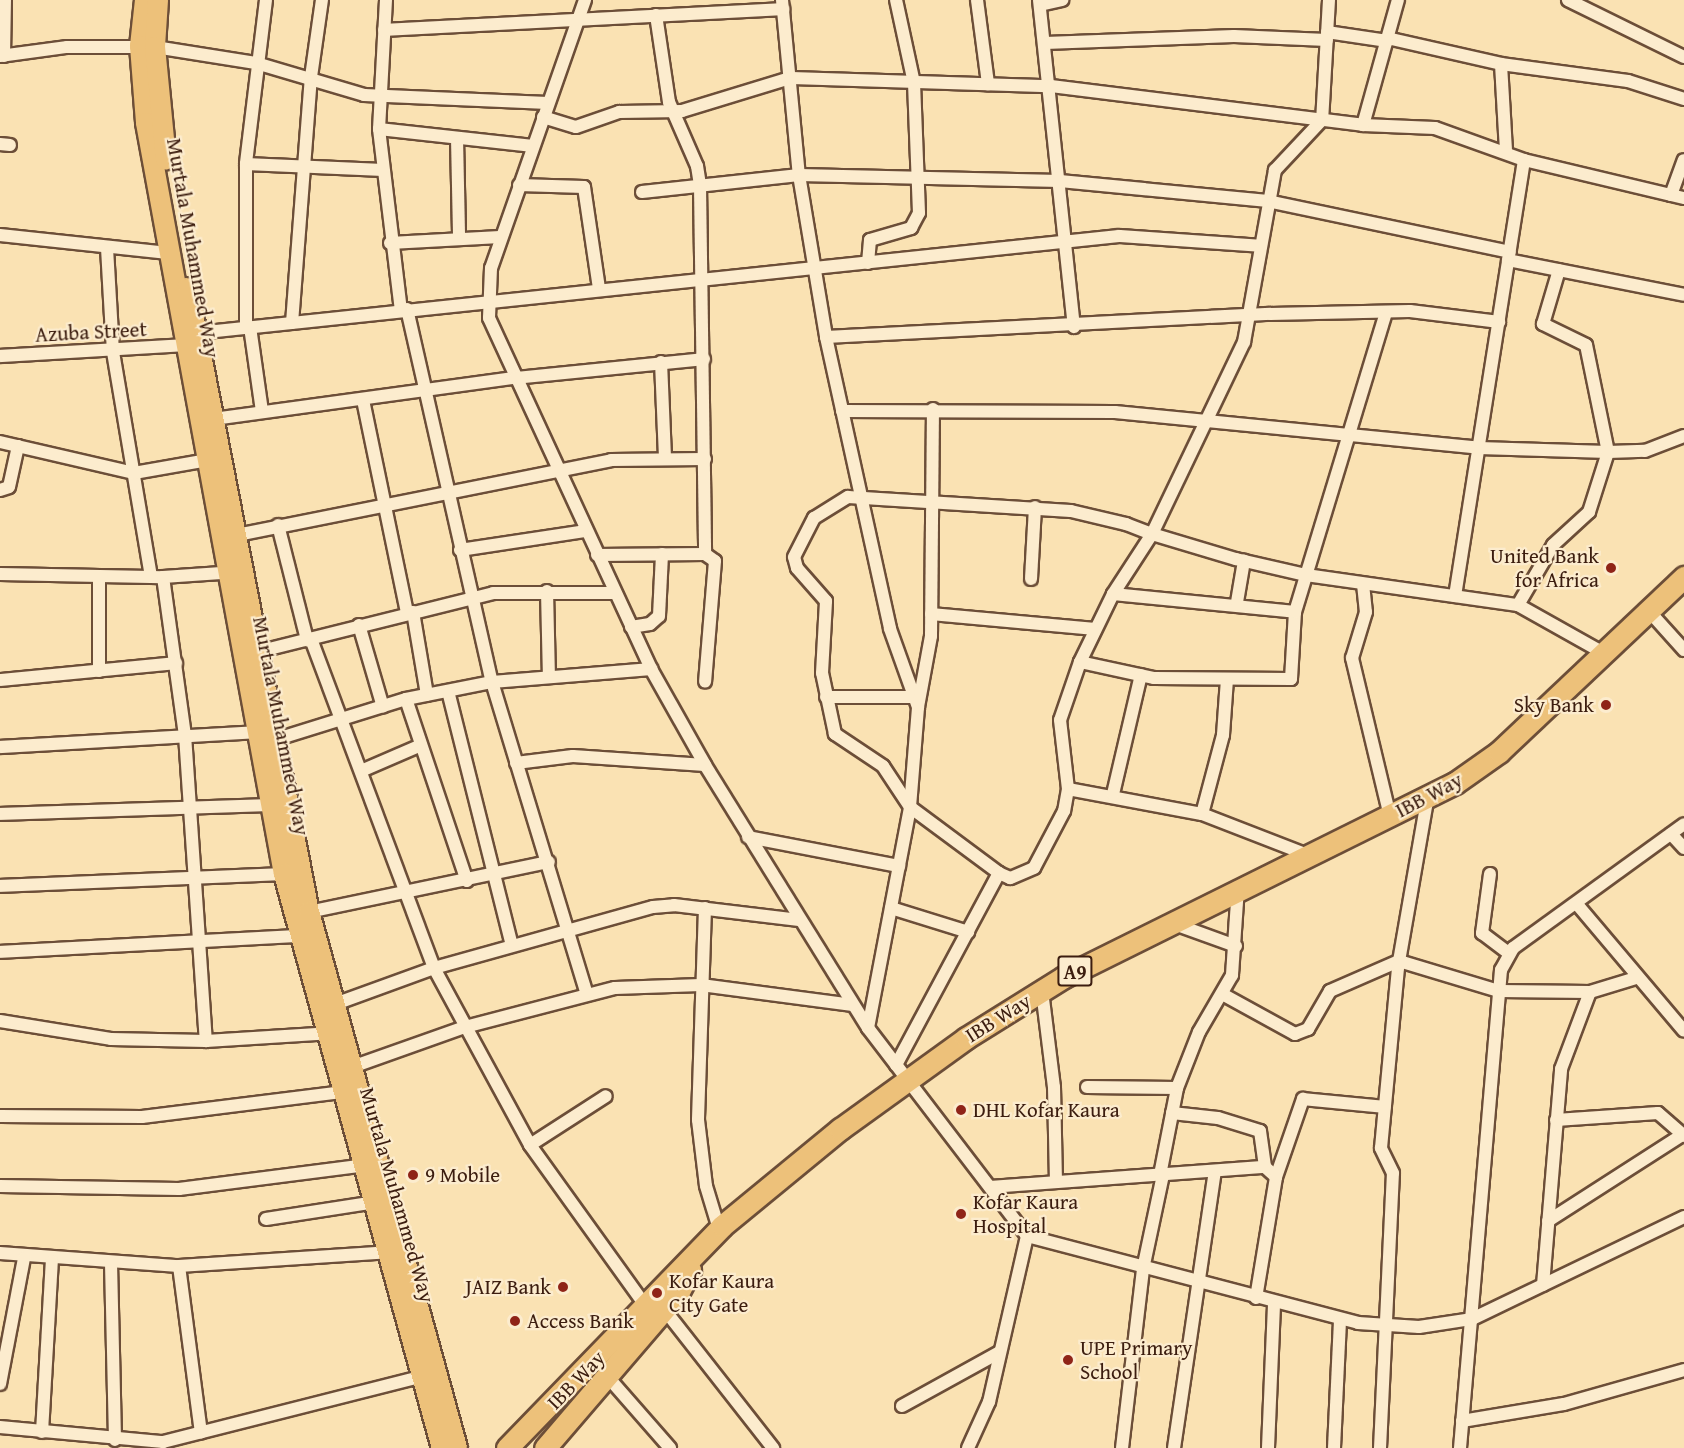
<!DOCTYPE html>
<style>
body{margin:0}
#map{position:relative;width:1684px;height:1448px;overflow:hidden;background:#fae2b3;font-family:"Gentium Book Plus",serif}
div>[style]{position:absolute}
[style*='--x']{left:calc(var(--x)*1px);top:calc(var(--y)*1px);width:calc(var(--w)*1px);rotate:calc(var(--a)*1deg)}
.roads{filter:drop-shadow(2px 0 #6c4e38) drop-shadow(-2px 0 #6c4e38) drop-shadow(0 2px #6c4e38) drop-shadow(0 -2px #6c4e38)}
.minor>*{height:12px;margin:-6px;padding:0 6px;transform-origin:6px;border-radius:6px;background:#fcecce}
.primary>*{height:20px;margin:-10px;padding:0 10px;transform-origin:10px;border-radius:10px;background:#edc17a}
.trunk>*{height:21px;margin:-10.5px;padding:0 10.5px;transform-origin:10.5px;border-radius:10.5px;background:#edc17a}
.dots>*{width:16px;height:16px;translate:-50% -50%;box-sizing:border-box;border:3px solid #fcecce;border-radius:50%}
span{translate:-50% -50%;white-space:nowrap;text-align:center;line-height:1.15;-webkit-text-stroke:4.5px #fcecce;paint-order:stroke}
.shield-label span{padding:2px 4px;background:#fcecce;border:2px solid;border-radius:4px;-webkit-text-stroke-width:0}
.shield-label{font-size:20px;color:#3c1d0f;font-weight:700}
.street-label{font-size:21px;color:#3c1d0f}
.poi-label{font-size:21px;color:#3c1d0f}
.right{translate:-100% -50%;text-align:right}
.left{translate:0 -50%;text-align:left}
</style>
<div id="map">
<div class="roads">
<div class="minor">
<i style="--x:266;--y:0;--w:165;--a:97"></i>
<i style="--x:246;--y:164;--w:137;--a:2.5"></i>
<i style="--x:386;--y:0;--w:129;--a:93.1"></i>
<i style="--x:379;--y:129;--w:182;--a:83.1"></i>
<i style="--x:585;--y:0;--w:284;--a:109.3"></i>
<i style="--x:491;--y:268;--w:50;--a:92.3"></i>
<i style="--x:489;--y:318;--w:387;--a:65.2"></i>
<i style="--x:651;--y:669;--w:110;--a:60.6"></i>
<i style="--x:705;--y:765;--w:309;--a:58.2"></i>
<i style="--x:868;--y:1028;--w:262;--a:52.6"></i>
<i style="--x:1027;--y:1236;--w:342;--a:14.7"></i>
<i style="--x:1358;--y:1323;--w:61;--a:3.8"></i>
<i style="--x:1419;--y:1327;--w:54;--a:-8.6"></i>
<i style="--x:1472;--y:1319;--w:235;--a:-25.7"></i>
<i style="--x:782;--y:0;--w:176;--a:84.5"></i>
<i style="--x:799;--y:175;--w:164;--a:80.5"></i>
<i style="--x:826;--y:337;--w:299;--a:77.6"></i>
<i style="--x:890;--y:629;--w:83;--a:70.3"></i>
<i style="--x:977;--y:0;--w:85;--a:82.5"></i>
<i style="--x:1039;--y:0;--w:329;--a:83.9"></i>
<i style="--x:1329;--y:0;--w:120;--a:93.3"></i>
<i style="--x:1322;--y:120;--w:69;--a:133.2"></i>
<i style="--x:1275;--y:170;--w:175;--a:100.2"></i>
<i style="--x:1244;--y:342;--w:213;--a:115.6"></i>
<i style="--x:1152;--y:534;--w:72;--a:123"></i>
<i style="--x:1113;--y:594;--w:76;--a:115.9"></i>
<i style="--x:1080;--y:662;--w:61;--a:109"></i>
<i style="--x:1060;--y:720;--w:69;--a:83.4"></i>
<i style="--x:1068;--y:789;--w:22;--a:100"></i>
<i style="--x:1064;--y:811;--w:64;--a:117.8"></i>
<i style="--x:1034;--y:868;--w:26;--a:157"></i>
<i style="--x:1010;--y:878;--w:12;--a:-156"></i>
<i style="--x:999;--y:873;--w:111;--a:-143.4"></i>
<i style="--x:910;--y:807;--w:49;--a:-123.4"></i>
<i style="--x:883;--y:766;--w:58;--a:-146.3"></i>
<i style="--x:835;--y:734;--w:62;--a:-102"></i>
<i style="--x:822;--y:673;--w:72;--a:-86.8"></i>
<i style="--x:826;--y:601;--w:44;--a:-131.3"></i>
<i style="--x:797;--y:568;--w:11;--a:-105"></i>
<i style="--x:794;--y:557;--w:44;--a:-62.9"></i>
<i style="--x:814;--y:518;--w:40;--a:-32"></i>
<i style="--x:848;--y:497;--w:223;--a:3.6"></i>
<i style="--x:1071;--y:511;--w:57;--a:13.3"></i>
<i style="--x:1126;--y:524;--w:28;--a:21"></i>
<i style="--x:1152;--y:534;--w:88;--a:16.6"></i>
<i style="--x:1236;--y:559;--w:72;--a:12.9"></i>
<i style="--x:1306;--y:575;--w:214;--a:8.1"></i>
<i style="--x:1518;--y:605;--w:94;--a:29.3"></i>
<i style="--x:1568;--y:0;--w:129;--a:26.2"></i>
<i style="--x:1040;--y:5;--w:23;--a:-13"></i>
<i style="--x:656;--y:15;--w:88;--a:81.5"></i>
<i style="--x:669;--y:102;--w:70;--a:66.4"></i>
<i style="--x:697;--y:166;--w:20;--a:81"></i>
<i style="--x:700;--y:186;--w:368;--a:89.2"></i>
<i style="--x:384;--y:30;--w:400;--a:-3"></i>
<i style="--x:1327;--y:32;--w:61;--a:8.5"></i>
<i style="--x:1387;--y:38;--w:117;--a:12.8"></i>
<i style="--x:1501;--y:64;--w:128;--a:7.6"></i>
<i style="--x:1628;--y:81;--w:59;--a:17.8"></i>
<i style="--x:1045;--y:43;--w:189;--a:-2.1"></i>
<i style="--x:1234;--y:36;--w:93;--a:2.5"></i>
<i style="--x:0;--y:56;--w:68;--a:-7.7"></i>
<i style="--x:67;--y:47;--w:88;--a:0"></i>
<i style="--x:155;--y:47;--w:102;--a:9"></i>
<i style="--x:256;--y:63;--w:113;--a:16.5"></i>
<i style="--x:364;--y:95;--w:184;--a:2.5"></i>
<i style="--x:4;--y:56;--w:56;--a:-89"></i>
<i style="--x:1501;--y:64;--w:88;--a:86.7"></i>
<i style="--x:543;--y:117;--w:34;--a:17"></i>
<i style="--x:576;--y:127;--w:46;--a:-19.2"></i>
<i style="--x:619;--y:112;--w:63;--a:-0.9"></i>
<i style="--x:682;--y:111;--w:113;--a:-17"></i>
<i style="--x:790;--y:78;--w:261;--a:1.8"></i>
<i style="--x:1051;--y:86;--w:314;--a:7.1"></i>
<i style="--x:1363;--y:125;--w:72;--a:2.4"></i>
<i style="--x:1435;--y:128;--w:95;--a:19.8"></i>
<i style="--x:1524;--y:160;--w:164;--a:13.4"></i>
<i style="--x:1363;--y:125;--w:130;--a:-74.4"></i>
<i style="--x:379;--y:129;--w:155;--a:6.3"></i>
<i style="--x:457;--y:138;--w:99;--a:88.8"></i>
<i style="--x:0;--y:144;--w:10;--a:6"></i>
<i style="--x:519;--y:185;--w:65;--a:1.8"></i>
<i style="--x:584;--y:187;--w:103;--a:81.6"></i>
<i style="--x:642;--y:192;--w:158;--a:-6.2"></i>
<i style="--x:799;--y:175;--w:261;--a:1.3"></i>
<i style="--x:1060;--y:181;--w:209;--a:5.5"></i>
<i style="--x:1268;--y:201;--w:247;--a:11.9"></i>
<i style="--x:1671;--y:195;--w:37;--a:-70"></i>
<i style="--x:0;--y:235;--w:169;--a:6.1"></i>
<i style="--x:390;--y:243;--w:110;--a:-3.1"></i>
<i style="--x:107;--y:248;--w:104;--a:86.7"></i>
<i style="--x:113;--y:352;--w:228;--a:80.4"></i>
<i style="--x:1508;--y:260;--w:179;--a:11.2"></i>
<i style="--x:868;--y:263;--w:23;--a:-85"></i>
<i style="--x:870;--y:240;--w:43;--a:-16.3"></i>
<i style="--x:911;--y:228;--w:17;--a:-62"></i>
<i style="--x:919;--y:213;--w:130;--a:-92.2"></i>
<i style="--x:914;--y:83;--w:85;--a:-102.2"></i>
<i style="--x:407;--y:309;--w:383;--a:77.2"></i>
<i style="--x:492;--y:682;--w:324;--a:73.1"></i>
<i style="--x:292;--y:323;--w:247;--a:-85.6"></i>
<i style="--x:311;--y:77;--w:78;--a:-81.9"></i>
<i style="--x:250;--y:327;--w:85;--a:81.9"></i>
<i style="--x:246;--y:328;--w:164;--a:-90"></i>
<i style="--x:197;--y:333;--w:927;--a:-6.01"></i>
<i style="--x:1119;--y:236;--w:142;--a:4"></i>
<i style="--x:826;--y:337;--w:445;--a:-3"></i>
<i style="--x:1270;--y:314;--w:140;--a:-1.2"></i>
<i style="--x:1410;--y:311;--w:90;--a:7"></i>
<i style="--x:0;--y:356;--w:185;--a:-3.4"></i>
<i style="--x:661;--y:362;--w:96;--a:87.6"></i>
<i style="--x:363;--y:400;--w:217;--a:78.3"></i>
<i style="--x:842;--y:411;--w:273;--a:0.2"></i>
<i style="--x:1115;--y:412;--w:366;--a:5.6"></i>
<i style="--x:1479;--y:448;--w:129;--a:1.8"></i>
<i style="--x:1608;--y:452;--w:37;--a:-2"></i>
<i style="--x:1645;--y:451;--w:42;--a:-21"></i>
<i style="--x:214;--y:419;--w:304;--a:-7.8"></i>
<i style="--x:515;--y:378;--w:190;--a:-5.7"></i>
<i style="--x:0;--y:442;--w:138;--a:13"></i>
<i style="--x:134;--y:473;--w:75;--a:-10"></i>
<i style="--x:0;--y:490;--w:9;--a:-18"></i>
<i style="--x:9;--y:487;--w:42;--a:-77.6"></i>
<i style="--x:278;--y:525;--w:119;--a:75.8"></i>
<i style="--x:237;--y:535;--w:381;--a:-11.3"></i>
<i style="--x:611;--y:460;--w:94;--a:-0.6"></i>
<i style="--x:460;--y:550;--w:126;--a:-8.6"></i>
<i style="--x:597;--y:555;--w:108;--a:-0.5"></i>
<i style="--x:705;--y:554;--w:12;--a:35"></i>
<i style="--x:715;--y:561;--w:121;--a:94.7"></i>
<i style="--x:0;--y:574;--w:163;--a:1.1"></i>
<i style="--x:163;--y:577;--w:73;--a:-3.9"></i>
<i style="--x:163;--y:577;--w:160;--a:82.1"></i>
<i style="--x:185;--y:735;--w:307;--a:86.1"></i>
<i style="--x:1031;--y:579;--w:72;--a:-86.8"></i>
<i style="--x:1363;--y:584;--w:28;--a:84"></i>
<i style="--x:1366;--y:612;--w:48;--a:106.9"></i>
<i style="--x:1352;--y:658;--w:163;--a:76.5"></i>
<i style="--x:547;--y:591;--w:85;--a:88.7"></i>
<i style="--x:1113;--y:594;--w:183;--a:5.6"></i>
<i style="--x:1455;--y:596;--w:441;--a:-81"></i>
<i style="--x:1237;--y:602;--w:42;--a:-80.3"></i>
<i style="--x:1518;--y:605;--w:69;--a:-59.7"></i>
<i style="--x:1553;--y:545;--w:49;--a:-42.5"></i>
<i style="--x:1589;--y:512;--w:63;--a:-72.4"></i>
<i style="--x:1608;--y:452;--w:109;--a:-101.6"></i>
<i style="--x:1586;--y:345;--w:48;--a:-154"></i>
<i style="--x:1543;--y:324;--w:56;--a:-73.5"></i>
<i style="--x:1648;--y:610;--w:54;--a:48"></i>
<i style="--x:413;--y:612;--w:84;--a:80.4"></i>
<i style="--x:931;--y:614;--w:165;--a:5.2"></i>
<i style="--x:359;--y:625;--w:85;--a:73.7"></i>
<i style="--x:631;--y:627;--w:19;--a:-9"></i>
<i style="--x:650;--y:624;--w:12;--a:-42"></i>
<i style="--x:659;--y:616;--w:62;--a:-87.2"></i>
<i style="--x:311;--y:639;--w:351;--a:69.5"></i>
<i style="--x:434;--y:968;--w:201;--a:61.5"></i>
<i style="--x:530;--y:1145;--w:197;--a:54.3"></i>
<i style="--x:257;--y:652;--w:243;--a:-14"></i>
<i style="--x:493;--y:593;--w:122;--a:0"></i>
<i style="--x:1080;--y:662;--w:76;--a:12.2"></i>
<i style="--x:1154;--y:678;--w:137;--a:0.4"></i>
<i style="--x:1291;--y:679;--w:67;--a:-86.6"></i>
<i style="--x:1295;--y:612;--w:313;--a:-73.1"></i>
<i style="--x:99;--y:671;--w:94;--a:-90"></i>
<i style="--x:0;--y:680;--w:177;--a:-5.5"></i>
<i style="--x:448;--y:691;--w:262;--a:75.9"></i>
<i style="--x:826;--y:697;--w:88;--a:0"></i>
<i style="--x:406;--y:699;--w:192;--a:71.5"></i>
<i style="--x:274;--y:740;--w:138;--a:-17.3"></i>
<i style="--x:406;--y:699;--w:88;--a:-11.2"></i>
<i style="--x:492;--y:682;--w:160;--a:-4.7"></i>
<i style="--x:0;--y:747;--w:258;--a:-3.3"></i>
<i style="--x:516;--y:763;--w:57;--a:-7"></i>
<i style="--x:573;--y:756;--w:132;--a:3.9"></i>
<i style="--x:361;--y:771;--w:65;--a:-23.4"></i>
<i style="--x:1068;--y:789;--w:136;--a:10.6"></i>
<i style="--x:1202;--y:814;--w:110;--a:21.2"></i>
<i style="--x:1113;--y:794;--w:122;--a:-76.8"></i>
<i style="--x:0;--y:814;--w:272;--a:-1.9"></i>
<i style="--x:1202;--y:814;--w:82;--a:-75.1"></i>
<i style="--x:1223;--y:735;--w:56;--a:-85.9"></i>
<i style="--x:1671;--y:834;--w:19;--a:47"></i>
<i style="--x:748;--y:837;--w:154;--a:10.9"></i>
<i style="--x:1490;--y:874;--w:60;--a:97.7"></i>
<i style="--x:1482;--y:933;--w:34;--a:37"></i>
<i style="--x:0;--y:886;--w:284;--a:-2.4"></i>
<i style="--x:1576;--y:903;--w:167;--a:49.8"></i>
<i style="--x:705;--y:908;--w:212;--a:91.9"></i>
<i style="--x:698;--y:1120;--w:66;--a:83.1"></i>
<i style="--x:706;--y:1186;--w:45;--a:73.2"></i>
<i style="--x:891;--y:908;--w:81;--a:17.3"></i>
<i style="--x:309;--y:912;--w:245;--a:-11.8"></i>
<i style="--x:1172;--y:923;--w:68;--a:19.8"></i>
<i style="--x:0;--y:952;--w:300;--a:-3.1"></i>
<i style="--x:1042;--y:991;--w:97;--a:82.9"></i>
<i style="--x:1054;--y:1087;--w:95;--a:88.8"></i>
<i style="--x:1224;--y:995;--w:81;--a:28.8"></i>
<i style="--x:1295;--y:1034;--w:14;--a:-21"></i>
<i style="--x:1308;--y:1029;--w:44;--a:-59.9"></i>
<i style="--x:1330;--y:991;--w:75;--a:-23.5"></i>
<i style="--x:1399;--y:961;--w:104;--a:16.7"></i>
<i style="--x:1499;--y:991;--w:91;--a:0.6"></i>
<i style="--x:1590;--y:992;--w:48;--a:-16.9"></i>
<i style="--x:335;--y:1004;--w:105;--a:-20"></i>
<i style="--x:434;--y:968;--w:227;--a:-15.6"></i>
<i style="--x:653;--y:907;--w:21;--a:-5"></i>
<i style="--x:674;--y:905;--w:126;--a:6.8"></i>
<i style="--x:0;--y:1021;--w:112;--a:9.2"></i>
<i style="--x:111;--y:1039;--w:95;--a:1.2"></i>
<i style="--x:206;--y:1041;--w:127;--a:-3.6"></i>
<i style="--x:868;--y:1028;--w:225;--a:-79.2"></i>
<i style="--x:910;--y:807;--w:100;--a:-85.4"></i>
<i style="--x:918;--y:707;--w:72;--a:-79.6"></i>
<i style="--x:931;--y:636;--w:227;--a:-89.5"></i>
<i style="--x:896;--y:1065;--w:218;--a:-61.8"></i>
<i style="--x:352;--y:1067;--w:120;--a:-19.5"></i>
<i style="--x:465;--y:1027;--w:155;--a:-14.6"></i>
<i style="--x:615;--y:988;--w:86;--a:-2"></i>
<i style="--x:701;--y:985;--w:153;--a:7.5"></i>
<i style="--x:1087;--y:1087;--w:90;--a:0.6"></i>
<i style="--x:1172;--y:1113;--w:46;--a:6.2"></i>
<i style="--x:1218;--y:1118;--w:44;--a:17.2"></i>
<i style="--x:1260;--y:1131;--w:36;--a:82"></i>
<i style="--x:0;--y:1116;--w:142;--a:0.4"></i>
<i style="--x:142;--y:1117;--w:203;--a:-7.1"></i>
<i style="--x:1556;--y:1120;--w:102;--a:-3.9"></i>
<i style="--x:1658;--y:1113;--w:35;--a:41"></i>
<i style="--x:530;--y:1145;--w:90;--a:-32.8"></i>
<i style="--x:1160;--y:1175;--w:89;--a:-78.9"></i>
<i style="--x:1177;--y:1088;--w:60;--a:-68.6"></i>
<i style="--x:1199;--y:1032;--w:66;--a:-59.9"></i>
<i style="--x:1232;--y:975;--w:88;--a:-86.1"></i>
<i style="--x:0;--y:1186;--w:179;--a:1"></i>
<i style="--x:179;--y:1189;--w:189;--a:-7.3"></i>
<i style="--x:990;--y:1187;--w:276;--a:-4.2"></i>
<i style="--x:1265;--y:1167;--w:15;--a:42"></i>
<i style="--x:266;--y:1219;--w:111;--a:-8.8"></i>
<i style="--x:1548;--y:1221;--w:159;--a:-32.7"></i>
<i style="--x:0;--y:1253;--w:179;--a:4.2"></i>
<i style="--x:179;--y:1266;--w:209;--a:-3.8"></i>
<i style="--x:111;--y:1263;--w:177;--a:88.7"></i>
<i style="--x:179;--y:1266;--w:168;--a:82.5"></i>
<i style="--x:1543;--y:1285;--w:217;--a:-85.2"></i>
<i style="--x:1561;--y:1069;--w:82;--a:-69.4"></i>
<i style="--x:1256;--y:1298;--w:123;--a:-80.6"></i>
<i style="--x:1276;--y:1177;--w:83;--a:-70.9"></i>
<i style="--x:1303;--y:1099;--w:82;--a:5.6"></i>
<i style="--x:664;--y:1309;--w:177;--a:51.9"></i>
<i style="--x:607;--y:1376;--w:96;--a:48.8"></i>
<i style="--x:0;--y:1384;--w:128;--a:-79.2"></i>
<i style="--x:902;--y:1406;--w:112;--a:-28.9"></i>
<i style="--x:1462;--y:1421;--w:103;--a:-9.5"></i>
<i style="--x:1564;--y:1404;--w:125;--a:-15.8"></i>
<i style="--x:0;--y:1427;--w:164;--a:5.3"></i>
<i style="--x:163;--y:1442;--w:268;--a:-14.2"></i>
<i style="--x:42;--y:1432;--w:171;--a:-86.7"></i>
<i style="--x:968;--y:1448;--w:51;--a:-65.5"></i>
<i style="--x:989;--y:1402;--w:170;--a:-77.1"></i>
<i style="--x:1122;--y:1448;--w:180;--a:-83.3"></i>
<i style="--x:1143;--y:1269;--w:96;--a:-78"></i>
<i style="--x:1174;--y:1448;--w:280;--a:-81.6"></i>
<i style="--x:1268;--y:1448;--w:146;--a:-87.6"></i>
<i style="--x:1334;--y:1448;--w:129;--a:-87.3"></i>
<i style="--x:1380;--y:1448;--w:275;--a:-87.3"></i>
<i style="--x:1393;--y:1173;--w:28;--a:-116"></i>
<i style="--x:1381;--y:1148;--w:182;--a:-84.6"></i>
<i style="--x:1398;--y:967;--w:169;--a:-80.1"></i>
<i style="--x:1460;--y:1448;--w:480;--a:-85.1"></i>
<i style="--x:1501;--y:970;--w:25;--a:-61"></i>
<i style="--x:1513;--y:948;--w:211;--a:-35.9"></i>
</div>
<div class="primary">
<i style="--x:145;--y:0;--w:46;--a:96.2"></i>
<i style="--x:140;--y:46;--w:77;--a:85.5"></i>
<i style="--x:146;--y:123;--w:764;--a:79.59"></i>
<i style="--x:284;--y:874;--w:595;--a:74.61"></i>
<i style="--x:158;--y:0;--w:47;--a:93.7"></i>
<i style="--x:155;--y:47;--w:113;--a:84.4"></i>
<i style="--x:188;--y:288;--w:636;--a:79.03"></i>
<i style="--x:309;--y:912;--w:556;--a:74.56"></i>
</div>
<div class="trunk">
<i style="--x:507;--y:1448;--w:309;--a:-45.9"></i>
<i style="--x:722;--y:1226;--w:153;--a:-39.4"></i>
<i style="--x:840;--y:1129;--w:155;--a:-35.8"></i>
<i style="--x:966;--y:1038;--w:115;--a:-31.9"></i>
<i style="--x:1064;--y:977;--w:436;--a:-26.4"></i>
<i style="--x:1455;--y:783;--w:54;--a:-35.2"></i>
<i style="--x:1499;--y:752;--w:255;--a:-43.4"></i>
<i style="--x:545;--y:1448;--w:204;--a:-49.4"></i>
<i style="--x:678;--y:1293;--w:26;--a:-62"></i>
</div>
</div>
<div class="dots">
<i style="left:1611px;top:568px;background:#8f2418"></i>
<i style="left:1606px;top:705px;background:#8f2418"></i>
<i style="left:961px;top:1110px;background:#8f2418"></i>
<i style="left:413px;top:1175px;background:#8f2418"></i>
<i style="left:961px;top:1214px;background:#8f2418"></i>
<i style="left:563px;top:1287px;background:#8f2418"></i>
<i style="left:657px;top:1293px;background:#8f2418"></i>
<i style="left:515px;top:1321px;background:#8f2418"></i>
<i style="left:1068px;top:1360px;background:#8f2418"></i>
</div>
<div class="shield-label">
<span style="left:1075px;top:971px">A9</span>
</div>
<div class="street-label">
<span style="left:193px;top:248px;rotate:80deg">Murtala Muhammed Way</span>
<span style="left:91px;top:332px;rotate:-3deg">Azuba Street</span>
<span style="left:281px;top:726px;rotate:79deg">Murtala Muhammed Way</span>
<span style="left:1429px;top:795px;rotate:-28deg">IBB Way</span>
<span style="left:998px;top:1018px;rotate:-32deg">IBB Way</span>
<span style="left:397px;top:1195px;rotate:74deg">Murtala Muhammed Way</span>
<span style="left:576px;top:1380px;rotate:-46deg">IBB Way</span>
</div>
<div class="poi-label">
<span class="right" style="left:1599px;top:568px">United Bank<br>for Africa</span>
<span class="right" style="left:1594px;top:705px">Sky Bank</span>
<span class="left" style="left:973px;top:1110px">DHL Kofar Kaura</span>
<span class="left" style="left:425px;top:1175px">9 Mobile</span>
<span class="left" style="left:973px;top:1214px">Kofar Kaura<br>Hospital</span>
<span class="left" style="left:669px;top:1293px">Kofar Kaura<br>City Gate</span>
<span class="right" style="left:551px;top:1287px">JAIZ Bank</span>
<span class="left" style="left:527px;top:1321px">Access Bank</span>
<span class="left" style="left:1080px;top:1360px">UPE Primary<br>School</span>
</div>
</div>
